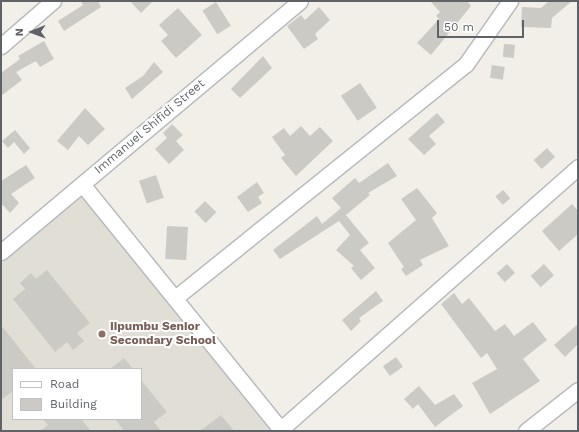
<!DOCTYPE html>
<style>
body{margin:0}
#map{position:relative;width:579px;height:432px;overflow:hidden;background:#f1efe8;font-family:"Work Sans",sans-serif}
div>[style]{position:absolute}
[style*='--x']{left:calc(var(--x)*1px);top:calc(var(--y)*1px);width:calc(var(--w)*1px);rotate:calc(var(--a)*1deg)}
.education>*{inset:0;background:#e1ded6}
.building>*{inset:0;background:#cccac5;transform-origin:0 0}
.roads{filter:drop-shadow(1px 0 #b5b8bc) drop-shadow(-1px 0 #b5b8bc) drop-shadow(0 1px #b5b8bc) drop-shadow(0 -1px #b5b8bc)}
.minor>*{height:15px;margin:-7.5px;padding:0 7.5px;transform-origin:7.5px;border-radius:7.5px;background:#fff}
.dots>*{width:11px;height:11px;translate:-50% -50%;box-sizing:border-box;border:2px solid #fff;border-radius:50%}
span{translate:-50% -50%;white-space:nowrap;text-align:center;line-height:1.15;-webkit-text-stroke:4px #fff;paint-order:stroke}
.street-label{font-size:12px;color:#5f6368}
.education-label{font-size:12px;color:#785e54;font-weight:700}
.left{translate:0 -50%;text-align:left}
.frame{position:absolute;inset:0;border:2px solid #5f6368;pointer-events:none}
.legend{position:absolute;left:12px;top:368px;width:130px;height:52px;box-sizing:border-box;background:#fff;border:1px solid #bfc1c3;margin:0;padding:5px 7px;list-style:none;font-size:12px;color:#5f6368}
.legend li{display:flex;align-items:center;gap:8px;height:20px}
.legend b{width:20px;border:1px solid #bfc1c3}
.north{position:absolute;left:12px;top:12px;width:40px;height:40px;-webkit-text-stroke:3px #fff;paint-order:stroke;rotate:269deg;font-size:11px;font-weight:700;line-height:16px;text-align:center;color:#5f6368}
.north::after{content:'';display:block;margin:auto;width:14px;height:18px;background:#5f6368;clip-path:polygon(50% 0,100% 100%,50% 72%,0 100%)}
.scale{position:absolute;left:437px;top:20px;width:87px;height:18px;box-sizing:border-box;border:2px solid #5f6368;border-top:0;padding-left:5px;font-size:12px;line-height:14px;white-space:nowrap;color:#5f6368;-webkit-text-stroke:3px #fff;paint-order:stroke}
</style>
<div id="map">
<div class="education">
<i style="clip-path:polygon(evenodd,82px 184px,282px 431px,1px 431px,1px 252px,82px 184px,13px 369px,141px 369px,141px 419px,13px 419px,13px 369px)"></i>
</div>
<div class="building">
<i style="clip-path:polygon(81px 1px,98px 1px,101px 7px,64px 31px,58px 21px,83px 5px)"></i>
<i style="clip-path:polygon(130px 1px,153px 1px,141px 13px)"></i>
<i style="clip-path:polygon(430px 1px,467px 1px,471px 6px,431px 55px,417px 43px,439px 19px,436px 16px,440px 12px)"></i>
<i style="clip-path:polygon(549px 1px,572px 1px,552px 18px,551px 28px,521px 27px,522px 7px,541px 8px)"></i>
<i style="left:216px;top:2px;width:28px;height:16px;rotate:58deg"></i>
<i style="clip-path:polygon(319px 7px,330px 20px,315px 34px,318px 39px,304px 49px,287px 26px,301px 15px,305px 20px)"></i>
<i style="clip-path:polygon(178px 8px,202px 35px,176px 58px,161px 41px,168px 35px,159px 25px)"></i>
<i style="clip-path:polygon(44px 41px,54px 59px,40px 67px,36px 61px,16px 72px,22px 80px,1px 96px,1px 73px,20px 59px,18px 56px)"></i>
<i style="left:504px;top:44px;width:11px;height:13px;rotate:5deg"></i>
<i style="clip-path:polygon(263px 56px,272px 68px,240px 98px,231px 89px)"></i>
<i style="clip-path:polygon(154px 62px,163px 72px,132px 99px,125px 88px,143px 76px)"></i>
<i style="left:492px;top:65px;width:13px;height:13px;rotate:9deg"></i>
<i style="left:360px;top:83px;width:30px;height:23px;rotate:56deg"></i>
<i style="clip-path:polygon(85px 108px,105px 129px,88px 145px,79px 136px,68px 150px,57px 141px)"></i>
<i style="clip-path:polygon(437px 113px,445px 122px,429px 136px,436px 144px,424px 155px,408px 139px)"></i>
<i style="clip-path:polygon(172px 124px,183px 135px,176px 141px,184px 150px,169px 164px,155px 149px,167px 138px,163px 133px)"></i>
<i style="clip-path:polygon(301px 126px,310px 136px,320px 127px,333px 141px,296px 176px,281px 158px,285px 155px,272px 137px,284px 128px,290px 136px)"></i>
<i style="clip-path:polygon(15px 130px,30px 148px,24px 154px,14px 142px,8px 148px,2px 141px)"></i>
<i style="left:547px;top:148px;width:12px;height:18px;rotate:48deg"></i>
<i style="clip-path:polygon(388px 163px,397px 176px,368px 193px,370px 195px,346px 215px,369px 243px,360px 250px,375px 268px,361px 280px,351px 268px,354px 266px,336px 250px,350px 235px,339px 221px,280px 259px,273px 250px,317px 216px,322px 224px,341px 208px,332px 198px,355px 178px,359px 183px)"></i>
<i style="clip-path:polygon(26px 165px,35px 178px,11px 194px,19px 203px,10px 213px,1px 203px,1px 181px)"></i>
<i style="left:156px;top:175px;width:24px;height:18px;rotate:71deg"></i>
<i style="clip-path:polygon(257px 182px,264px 193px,258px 197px,262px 203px,248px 212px,237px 197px)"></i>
<i style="clip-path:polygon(417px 188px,437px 213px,432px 218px,449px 246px,420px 260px,423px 265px,406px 276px,401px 269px,404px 267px,388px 243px,416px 220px,401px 199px)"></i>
<i style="left:503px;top:190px;width:11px;height:10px;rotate:49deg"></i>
<i style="left:205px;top:201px;width:16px;height:15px;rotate:45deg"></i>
<i style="clip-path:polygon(572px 204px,578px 211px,578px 234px,559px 251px,542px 231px)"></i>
<i style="left:167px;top:226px;width:21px;height:33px;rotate:3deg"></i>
<i style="left:507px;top:264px;width:12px;height:14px;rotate:48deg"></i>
<i style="left:544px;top:264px;width:15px;height:18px;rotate:48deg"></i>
<i style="clip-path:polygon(47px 270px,90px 323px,77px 333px,84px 341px,73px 350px,67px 342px,55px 352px,13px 299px,25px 289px,20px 283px,31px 273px,36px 279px)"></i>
<i style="clip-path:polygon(376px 291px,383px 301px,359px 318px,361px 321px,351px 331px,342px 320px)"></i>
<i style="clip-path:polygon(454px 293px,462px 304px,469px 298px,495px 331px,505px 324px,514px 336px,533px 322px,547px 340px,523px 359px,540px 381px,490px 414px,472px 383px,497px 369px,487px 353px,481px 358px,441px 304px)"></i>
<i style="clip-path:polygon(578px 324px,578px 344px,565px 357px,554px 345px)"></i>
<i style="clip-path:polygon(1px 325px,36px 369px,13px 369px,13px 391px,1px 400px)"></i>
<i style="left:396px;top:357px;width:12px;height:16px;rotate:55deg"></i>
<i style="clip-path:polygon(124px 358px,133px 369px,110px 369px)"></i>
<i style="clip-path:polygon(141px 380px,167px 412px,154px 422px,161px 431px,124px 431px,115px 419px,141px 419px)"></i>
<i style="clip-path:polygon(419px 386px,435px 405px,454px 394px,463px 406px,435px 427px,418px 404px,413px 409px,404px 399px)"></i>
<i style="clip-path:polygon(221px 415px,234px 431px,200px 431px)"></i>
<i style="clip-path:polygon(43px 419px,81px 419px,91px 431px,40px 431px,48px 425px)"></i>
</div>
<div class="roads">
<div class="minor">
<i style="--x:1;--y:46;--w:69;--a:-40.9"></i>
<i style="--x:82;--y:184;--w:318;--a:51"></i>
<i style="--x:1;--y:252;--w:390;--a:-40"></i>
<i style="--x:175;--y:298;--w:373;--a:-38.8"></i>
<i style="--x:466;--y:64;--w:77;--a:-55.1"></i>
<i style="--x:281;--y:429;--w:396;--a:-41.4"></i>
<i style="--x:526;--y:431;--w:66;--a:-38.3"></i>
</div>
</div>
<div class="dots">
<i style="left:102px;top:334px;background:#8d6e63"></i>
</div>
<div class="street-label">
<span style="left:150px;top:127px;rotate:-40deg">Immanuel Shifidi Street</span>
</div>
<div class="education-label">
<span class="left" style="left:110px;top:334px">Iipumbu Senior<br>Secondary School</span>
</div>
<div class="frame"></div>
<ul class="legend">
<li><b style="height:5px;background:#fff"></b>Road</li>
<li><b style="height:11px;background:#cccac5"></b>Building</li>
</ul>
<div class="north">N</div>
<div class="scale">50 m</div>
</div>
